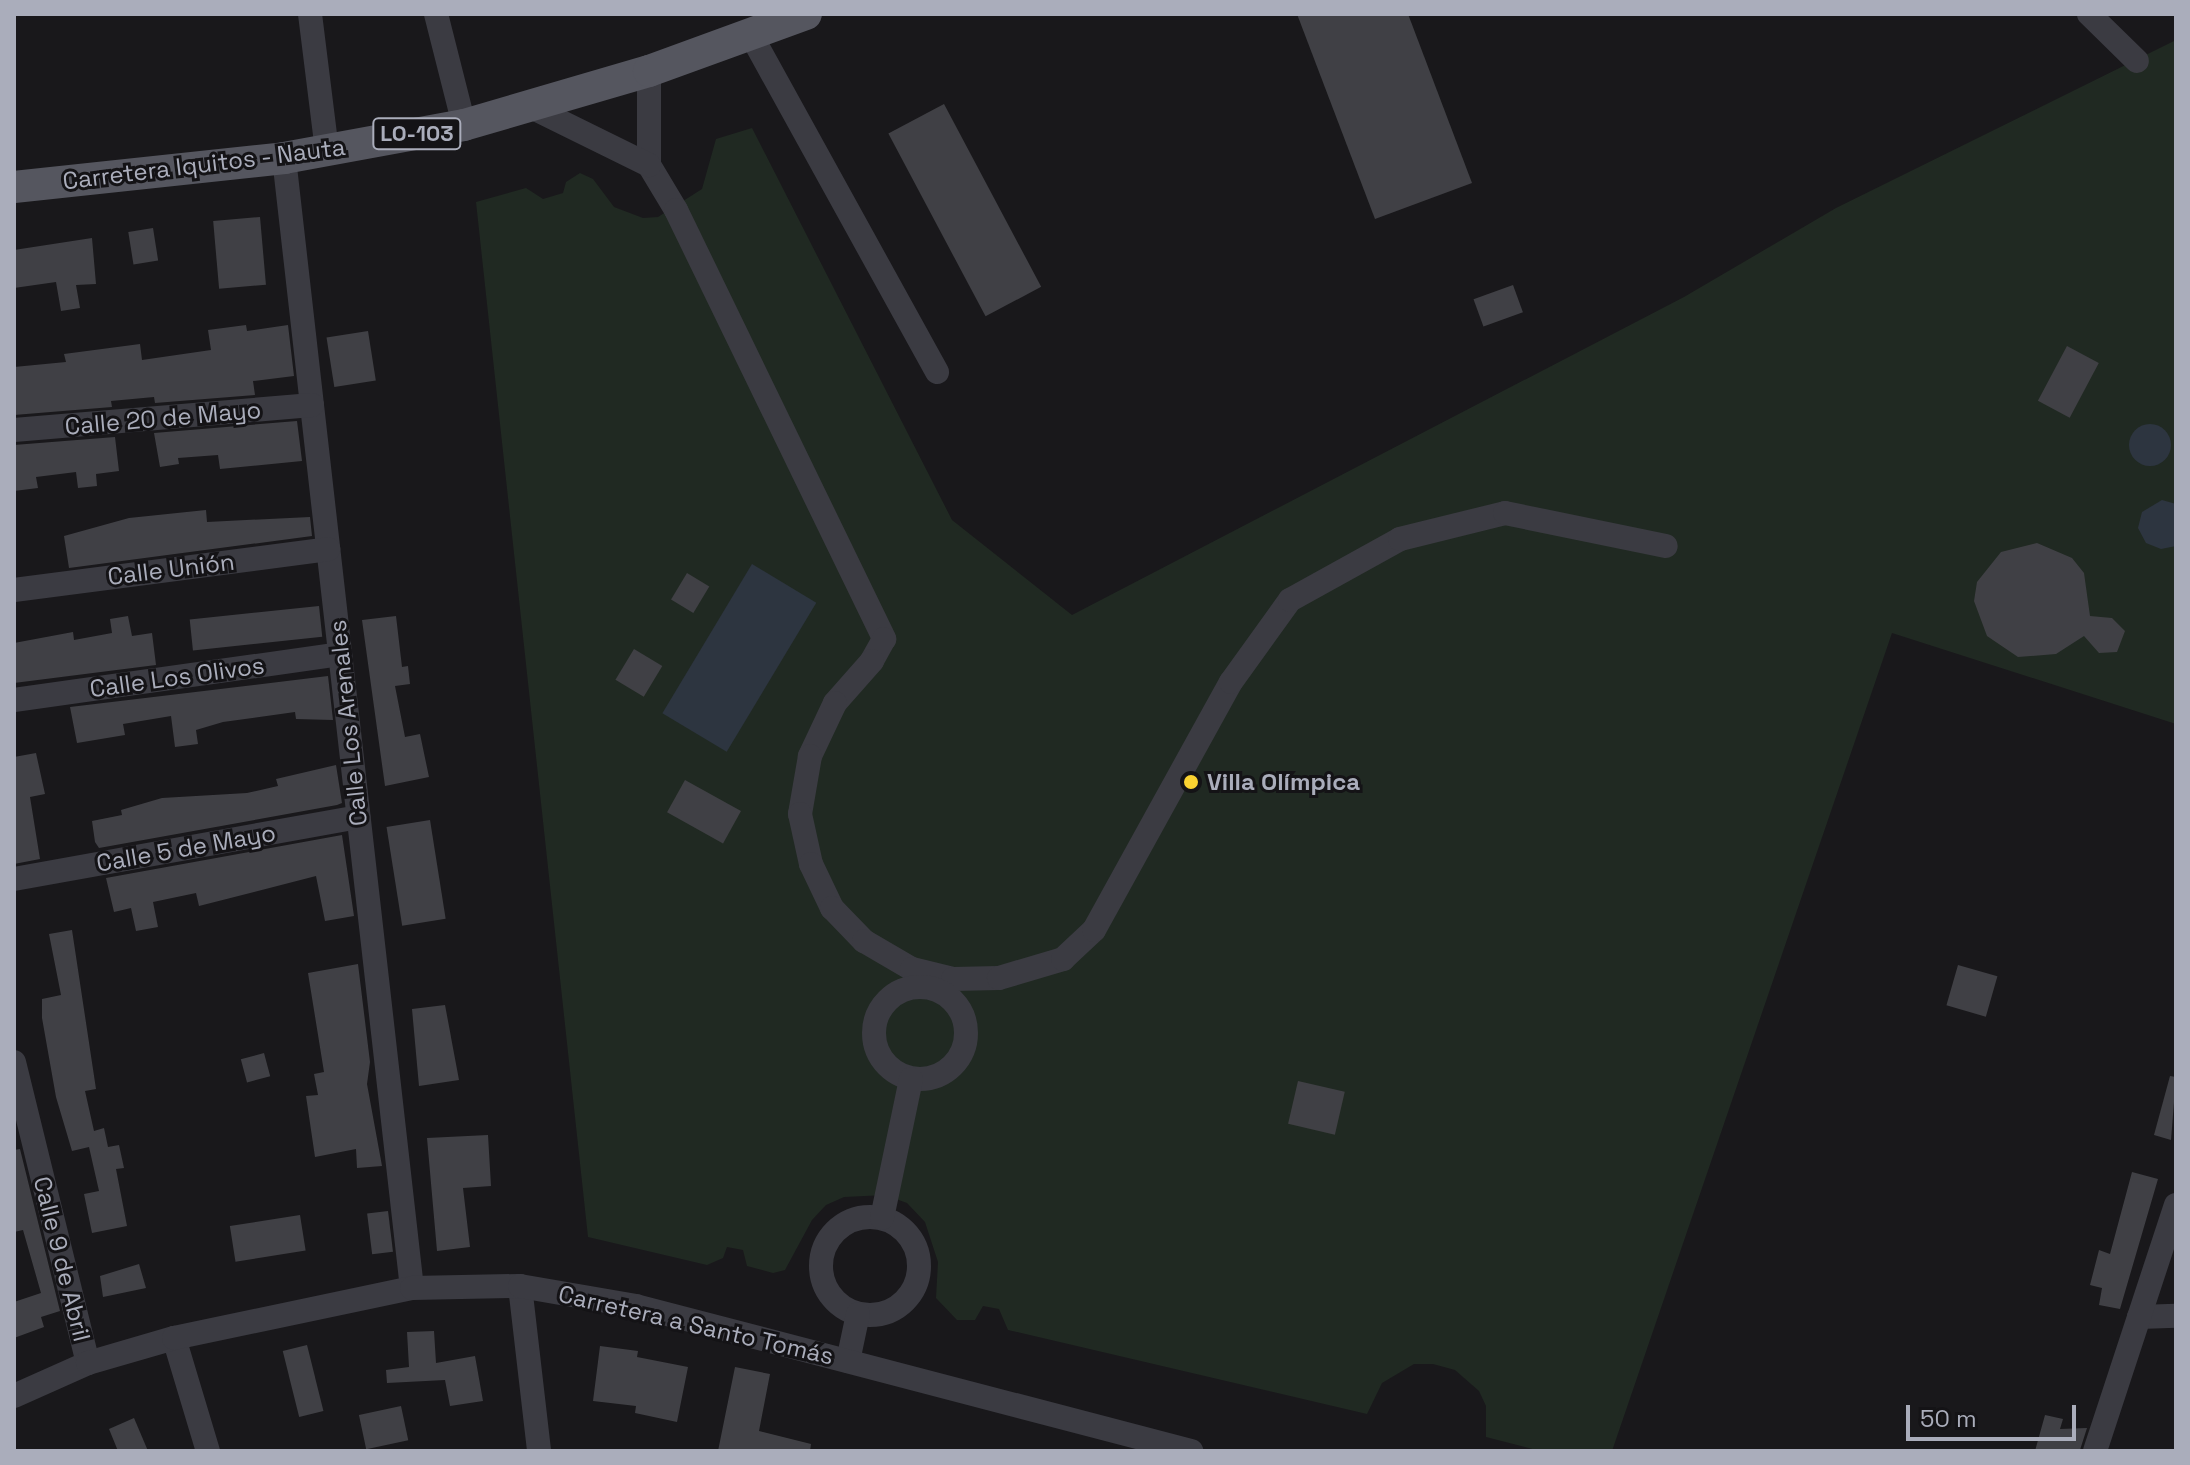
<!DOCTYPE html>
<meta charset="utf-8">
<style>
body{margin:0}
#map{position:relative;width:2190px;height:1465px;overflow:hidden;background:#19181b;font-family:"Space Grotesk",sans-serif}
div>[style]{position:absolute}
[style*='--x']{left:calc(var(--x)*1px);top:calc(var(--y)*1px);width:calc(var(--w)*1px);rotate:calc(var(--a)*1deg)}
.green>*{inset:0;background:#202922}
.water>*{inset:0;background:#2d3540;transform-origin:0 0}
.round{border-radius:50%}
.building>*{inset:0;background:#404045;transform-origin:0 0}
.minor>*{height:24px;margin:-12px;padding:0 12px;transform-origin:12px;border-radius:12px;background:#3b3b42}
.minor>.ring{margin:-12px;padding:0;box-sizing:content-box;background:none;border:24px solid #3b3b42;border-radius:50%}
.major>*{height:32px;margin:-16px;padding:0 16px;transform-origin:16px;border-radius:16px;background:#55565f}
.dots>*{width:22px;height:22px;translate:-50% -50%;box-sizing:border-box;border:4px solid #141316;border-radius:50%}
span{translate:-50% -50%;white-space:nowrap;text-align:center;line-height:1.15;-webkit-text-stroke:6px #141316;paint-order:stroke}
.shield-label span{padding:2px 6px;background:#141316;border:2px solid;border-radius:6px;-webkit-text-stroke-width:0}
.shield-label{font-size:22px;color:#aaadbb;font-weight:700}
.street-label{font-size:24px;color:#aaadbb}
.poi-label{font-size:24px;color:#aaadbb;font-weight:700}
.left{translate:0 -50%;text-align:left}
.frame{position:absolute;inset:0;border:16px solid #aaadbb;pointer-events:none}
.scale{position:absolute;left:1906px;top:1405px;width:170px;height:36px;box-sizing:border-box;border:4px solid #aaadbb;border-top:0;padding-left:10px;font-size:24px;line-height:28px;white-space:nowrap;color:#aaadbb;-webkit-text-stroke:6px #141316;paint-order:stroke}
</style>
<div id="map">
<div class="green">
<i style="clip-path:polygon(2176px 40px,2176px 724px,1892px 633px,1612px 1451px,1540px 1451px,1486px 1437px,1486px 1406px,1479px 1391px,1455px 1370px,1433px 1364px,1414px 1364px,1382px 1383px,1367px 1414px,1008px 1330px,999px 1309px,983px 1306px,975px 1320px,957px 1320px,936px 1298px,938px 1262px,925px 1222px,907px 1203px,885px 1195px,844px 1197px,826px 1205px,812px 1220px,785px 1270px,773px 1273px,747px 1266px,743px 1250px,727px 1247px,723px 1258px,707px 1265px,588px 1237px,476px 202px,526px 188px,543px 199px,563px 193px,566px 182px,580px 173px,593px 179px,614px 207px,643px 218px,658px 217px,702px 189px,716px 139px,752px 128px,952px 520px,1072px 615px,1684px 297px,1836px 208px)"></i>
</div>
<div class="water">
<i class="round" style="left:2129px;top:424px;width:42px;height:42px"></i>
<i style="clip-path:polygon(2162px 500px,2176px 504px,2176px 546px,2161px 549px,2146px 543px,2138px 528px,2142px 512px)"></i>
<i style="left:752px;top:564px;width:75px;height:174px;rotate:31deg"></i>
</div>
<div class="building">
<i style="clip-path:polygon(1297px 14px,1408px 14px,1472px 183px,1375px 219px)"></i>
<i style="left:944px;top:104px;width:207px;height:63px;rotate:62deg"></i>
<i style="left:260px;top:217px;width:68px;height:47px;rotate:85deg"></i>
<i style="left:153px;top:228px;width:33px;height:25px;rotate:81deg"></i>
<i style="clip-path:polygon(92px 238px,96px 284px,76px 285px,80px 308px,61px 311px,56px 282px,14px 288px,14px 250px)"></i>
<i style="left:1513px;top:285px;width:29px;height:42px;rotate:70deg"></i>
<i style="clip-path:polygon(246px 325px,247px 331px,288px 325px,294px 376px,253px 381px,255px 395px,155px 403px,154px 397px,111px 401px,112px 407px,14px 415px,14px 367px,66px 362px,64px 354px,140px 344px,142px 360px,211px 350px,208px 330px)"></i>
<i style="left:368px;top:331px;width:50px;height:42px;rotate:81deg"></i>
<i style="left:2067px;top:346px;width:36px;height:62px;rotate:28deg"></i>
<i style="clip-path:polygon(297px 421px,302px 461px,220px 469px,218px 455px,178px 458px,179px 464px,160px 467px,154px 433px)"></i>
<i style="clip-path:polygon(115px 437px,119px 471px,96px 474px,97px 486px,78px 488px,76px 472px,36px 477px,38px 488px,14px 491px,14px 445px)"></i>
<i style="clip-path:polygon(206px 510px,207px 522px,310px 517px,312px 536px,69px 568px,64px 536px,129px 518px)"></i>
<i style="clip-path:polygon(2037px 543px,2072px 558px,2084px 573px,2090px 616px,2112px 618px,2125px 631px,2117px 652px,2099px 653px,2084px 636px,2056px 654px,2018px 657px,1987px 636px,1974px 601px,1977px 582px,2001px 552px)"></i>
<i style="left:687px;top:573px;width:26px;height:31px;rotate:31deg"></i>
<i style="left:319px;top:606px;width:31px;height:130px;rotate:84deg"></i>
<i style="clip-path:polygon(128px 616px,132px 636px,152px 633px,156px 665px,14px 683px,14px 643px,73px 632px,74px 640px,112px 633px,110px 619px)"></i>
<i style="clip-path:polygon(396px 616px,402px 667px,408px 666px,410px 684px,395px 686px,405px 737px,420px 734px,429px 777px,385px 786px,362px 620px)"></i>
<i style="left:634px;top:649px;width:33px;height:36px;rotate:31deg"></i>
<i style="clip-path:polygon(328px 676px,333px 720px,296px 719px,295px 712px,223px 722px,196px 730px,198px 744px,175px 747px,171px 716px,123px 724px,125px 735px,77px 743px,70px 707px)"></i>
<i style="clip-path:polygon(36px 753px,45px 794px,30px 797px,40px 859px,14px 864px,14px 757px)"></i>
<i style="clip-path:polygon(336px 765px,342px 803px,337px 805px,99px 848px,95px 842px,92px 821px,122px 815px,121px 810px,162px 798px,247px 793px,278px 786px,276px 779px)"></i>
<i style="left:685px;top:780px;width:64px;height:37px;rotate:29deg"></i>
<i style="left:430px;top:820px;width:100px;height:44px;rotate:81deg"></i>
<i style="clip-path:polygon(342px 835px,354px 916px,325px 921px,316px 876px,199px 906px,196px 893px,153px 902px,158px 927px,136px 931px,131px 908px,114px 912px,106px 878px)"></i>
<i style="clip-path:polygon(72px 930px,96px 1089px,85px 1091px,94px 1131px,104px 1128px,108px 1147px,119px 1145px,124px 1168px,116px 1169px,127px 1226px,92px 1233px,84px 1194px,99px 1191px,89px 1147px,72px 1151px,56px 1097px,42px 1018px,42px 999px,61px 995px,49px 934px)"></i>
<i style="clip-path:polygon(358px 964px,370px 1062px,367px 1084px,382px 1166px,357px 1168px,356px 1149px,315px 1157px,306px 1096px,318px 1095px,314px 1074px,324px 1072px,308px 973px)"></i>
<i style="left:1958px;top:965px;width:41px;height:42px;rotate:16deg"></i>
<i style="clip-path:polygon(445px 1005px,459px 1080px,419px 1086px,412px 1009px)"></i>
<i style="left:264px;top:1053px;width:24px;height:24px;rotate:75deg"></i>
<i style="clip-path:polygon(2170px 1076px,2176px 1077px,2171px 1140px,2154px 1135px)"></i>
<i style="left:1298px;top:1081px;width:48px;height:44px;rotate:13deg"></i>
<i style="clip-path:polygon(488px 1135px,491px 1186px,463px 1188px,470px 1247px,437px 1251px,427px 1138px)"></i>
<i style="clip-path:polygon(20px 1149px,60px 1311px,41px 1317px,44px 1327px,14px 1338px,14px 1302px,41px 1293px,23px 1230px,14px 1232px,14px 1150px)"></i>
<i style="clip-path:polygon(2132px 1172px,2158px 1179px,2120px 1309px,2099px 1305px,2102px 1288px,2090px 1285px,2099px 1250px,2110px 1254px)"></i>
<i style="left:388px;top:1211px;width:41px;height:21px;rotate:83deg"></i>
<i style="left:300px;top:1215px;width:36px;height:71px;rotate:81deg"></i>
<i style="clip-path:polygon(139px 1264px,146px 1288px,103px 1297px,100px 1276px)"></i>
<i style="clip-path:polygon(434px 1331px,436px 1363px,475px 1356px,483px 1401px,450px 1406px,445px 1380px,387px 1383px,386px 1370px,409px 1367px,407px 1332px)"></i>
<i style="left:307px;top:1345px;width:68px;height:25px;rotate:76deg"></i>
<i style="clip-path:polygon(600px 1346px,638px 1351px,637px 1357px,688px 1367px,677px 1422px,635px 1413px,636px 1406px,593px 1401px)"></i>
<i style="clip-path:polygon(735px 1367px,770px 1374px,759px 1431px,811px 1444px,810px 1451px,718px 1451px)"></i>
<i style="left:401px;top:1406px;width:35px;height:43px;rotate:78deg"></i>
<i style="clip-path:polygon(2045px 1415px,2063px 1419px,2060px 1429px,2087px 1428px,2080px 1450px,2035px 1451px)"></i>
<i style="clip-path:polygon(134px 1418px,148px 1451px,118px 1451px,109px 1429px)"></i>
</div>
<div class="minor">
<i style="--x:310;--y:14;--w:138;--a:82.9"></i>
<i style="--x:436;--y:14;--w:114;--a:75.8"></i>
<i style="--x:2089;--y:14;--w:67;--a:44.4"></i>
<i style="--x:751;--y:35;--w:385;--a:61.1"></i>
<i style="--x:649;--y:71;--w:94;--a:90"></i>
<i style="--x:649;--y:165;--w:52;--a:59"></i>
<i style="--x:676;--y:210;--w:477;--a:64.1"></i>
<i style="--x:884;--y:639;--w:25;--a:119"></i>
<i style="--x:872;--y:661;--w:56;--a:131.4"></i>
<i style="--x:835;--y:703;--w:59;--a:115.3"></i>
<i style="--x:810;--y:756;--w:59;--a:99.8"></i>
<i style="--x:800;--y:814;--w:51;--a:77.6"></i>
<i style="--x:811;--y:864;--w:49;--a:64.5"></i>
<i style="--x:832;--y:908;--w:46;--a:45.9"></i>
<i style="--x:864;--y:941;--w:56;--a:30.3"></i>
<i style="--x:912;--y:969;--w:42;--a:13.7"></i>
<i style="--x:953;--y:979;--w:46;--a:-1.2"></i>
<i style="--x:999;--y:978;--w:67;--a:-16.5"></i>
<i style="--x:1063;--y:959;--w:42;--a:-43.1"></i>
<i style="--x:1094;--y:930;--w:283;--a:-61.1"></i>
<i style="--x:1231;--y:682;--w:101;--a:-54.3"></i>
<i style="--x:1290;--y:600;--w:126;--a:-29"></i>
<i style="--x:1400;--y:539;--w:108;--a:-13.9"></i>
<i style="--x:1505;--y:513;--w:164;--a:11.6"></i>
<i style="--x:529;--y:106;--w:134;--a:26.2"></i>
<i style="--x:284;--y:158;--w:1137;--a:83.54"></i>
<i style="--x:14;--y:430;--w:299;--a:-4.8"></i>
<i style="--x:14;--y:590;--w:317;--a:-7.4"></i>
<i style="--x:14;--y:700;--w:329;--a:-8"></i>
<i style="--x:14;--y:879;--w:350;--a:-10.2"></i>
<i class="ring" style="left:874px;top:987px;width:68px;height:68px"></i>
<i style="--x:14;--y:1062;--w:310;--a:76.2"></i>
<i class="ring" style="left:821px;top:1217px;width:74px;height:74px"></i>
<i style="--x:882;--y:1218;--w:142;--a:-78.2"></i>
<i style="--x:520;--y:1286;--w:166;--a:83.4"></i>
<i style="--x:2139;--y:1317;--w:37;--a:-2"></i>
<i style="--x:174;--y:1338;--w:118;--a:73.3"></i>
<i style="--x:848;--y:1361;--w:48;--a:-78"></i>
<i style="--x:14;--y:1396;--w:81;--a:-24"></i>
<i style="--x:88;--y:1363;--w:90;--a:-16.2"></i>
<i style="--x:174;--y:1338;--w:243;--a:-11.9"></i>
<i style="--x:412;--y:1288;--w:108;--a:-1.1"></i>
<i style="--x:520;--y:1286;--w:118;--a:9.8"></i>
<i style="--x:636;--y:1306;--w:574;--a:14.64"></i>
<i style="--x:2095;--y:1451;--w:259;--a:-71.8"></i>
</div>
<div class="major">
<i style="--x:14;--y:187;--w:272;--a:-6.1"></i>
<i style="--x:284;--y:158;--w:183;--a:-10.4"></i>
<i style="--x:464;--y:125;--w:193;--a:-16.3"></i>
<i style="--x:649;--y:71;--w:167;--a:-20"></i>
</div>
<div class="dots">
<i style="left:1191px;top:782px;background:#fad231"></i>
</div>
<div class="shield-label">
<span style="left:417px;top:134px">LO-103</span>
</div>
<div class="street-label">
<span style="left:204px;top:164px;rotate:-7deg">Carretera Iquitos - Nauta</span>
<span style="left:163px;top:418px;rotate:-5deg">Calle 20 de Mayo</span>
<span style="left:171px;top:569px;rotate:-7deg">Calle Unión</span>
<span style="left:177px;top:677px;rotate:-8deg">Calle Los Olivos</span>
<span style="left:348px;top:723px;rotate:-96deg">Calle Los Arenales</span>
<span style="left:186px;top:848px;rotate:-10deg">Calle 5 de Mayo</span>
<span style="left:62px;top:1259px;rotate:76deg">Calle 9 de Abril</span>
<span style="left:696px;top:1325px;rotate:13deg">Carretera a Santo Tomás</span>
</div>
<div class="poi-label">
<span class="left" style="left:1207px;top:782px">Villa Olímpica</span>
</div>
<div class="frame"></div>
<div class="scale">50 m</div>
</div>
